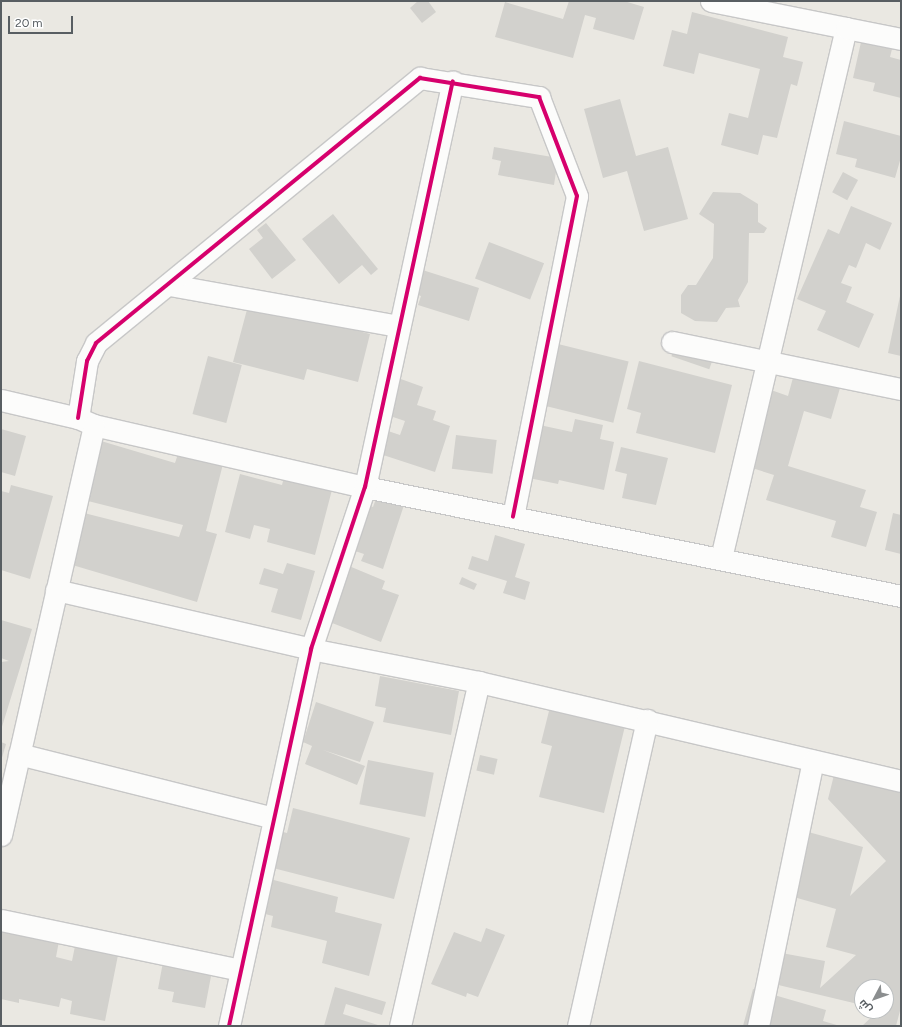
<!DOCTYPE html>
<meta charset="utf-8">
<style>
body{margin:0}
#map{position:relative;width:902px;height:1027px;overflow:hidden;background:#eae8e2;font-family:Figtree,Cairo,sans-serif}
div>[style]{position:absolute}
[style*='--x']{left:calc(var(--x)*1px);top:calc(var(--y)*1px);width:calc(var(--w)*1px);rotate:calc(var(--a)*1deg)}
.building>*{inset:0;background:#d2d1cd;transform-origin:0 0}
.roads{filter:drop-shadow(1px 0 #c7c7c7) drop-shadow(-1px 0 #c7c7c7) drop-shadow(0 1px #c7c7c7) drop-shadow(0 -1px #c7c7c7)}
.minor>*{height:21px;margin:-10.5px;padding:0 10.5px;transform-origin:10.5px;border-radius:10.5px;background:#fcfcfb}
.cycleway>*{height:4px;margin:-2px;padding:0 2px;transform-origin:2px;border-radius:2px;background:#d6006c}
span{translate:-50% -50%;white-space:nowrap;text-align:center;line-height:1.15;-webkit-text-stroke:3.5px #fff;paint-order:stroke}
.frame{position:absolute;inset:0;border:2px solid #585e62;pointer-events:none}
.north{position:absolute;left:854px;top:979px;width:40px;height:40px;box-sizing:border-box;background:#fff;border:1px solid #bcbfc0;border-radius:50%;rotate:229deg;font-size:11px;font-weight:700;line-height:16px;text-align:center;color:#585e62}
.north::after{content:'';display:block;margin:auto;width:14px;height:18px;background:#8b8e8f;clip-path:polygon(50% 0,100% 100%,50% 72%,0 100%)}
.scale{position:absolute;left:8px;top:16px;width:65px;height:18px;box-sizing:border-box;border:2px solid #585e62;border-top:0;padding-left:5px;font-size:12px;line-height:14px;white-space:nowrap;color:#585e62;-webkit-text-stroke:3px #fff;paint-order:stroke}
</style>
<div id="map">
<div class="building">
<i style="clip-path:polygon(418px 1px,428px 1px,436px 12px,422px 23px,410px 8px)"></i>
<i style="clip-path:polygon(569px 1px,624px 1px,644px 7px,634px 40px,593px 29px,596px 18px,585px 15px,573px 58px,495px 37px,505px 2px,563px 19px)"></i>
<i style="clip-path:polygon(692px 12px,788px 37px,783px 57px,803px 62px,797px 86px,791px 84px,777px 138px,763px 135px,758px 155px,721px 145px,729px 113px,748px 118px,760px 69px,699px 53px,694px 74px,663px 66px,672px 30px,687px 34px)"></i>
<i style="clip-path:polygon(861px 42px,892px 49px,890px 57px,901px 60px,901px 98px,873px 91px,875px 83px,853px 78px)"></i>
<i style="clip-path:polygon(620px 99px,636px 156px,668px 147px,688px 219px,644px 231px,627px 171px,603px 178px,584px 109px)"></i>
<i style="clip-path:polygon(844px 121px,901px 136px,901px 157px,895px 178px,855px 167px,857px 159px,836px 154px)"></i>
<i style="clip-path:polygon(494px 147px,558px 158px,554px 185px,498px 175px,501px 161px,492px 159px)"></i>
<i style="left:843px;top:172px;width:17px;height:23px;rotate:28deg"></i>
<i style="clip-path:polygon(713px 192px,740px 193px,758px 204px,758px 222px,767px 228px,764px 233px,749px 233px,748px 282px,738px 300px,740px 307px,726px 308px,717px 322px,695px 321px,681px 313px,681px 295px,688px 285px,696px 285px,713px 258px,714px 224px,699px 214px)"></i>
<i style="clip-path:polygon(851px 206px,892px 223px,880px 250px,866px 243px,856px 268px,849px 265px,841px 283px,852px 287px,846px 302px,874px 314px,859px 348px,817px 330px,826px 311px,797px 299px,828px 229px,839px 234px)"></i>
<i style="clip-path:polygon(333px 214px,378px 269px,371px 275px,362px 265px,339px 284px,302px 239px)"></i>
<i style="clip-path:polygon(266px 223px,296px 260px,272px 279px,249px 249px,263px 238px,257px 230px)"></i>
<i style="left:489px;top:242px;width:59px;height:39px;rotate:21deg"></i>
<i style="clip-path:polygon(410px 266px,479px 288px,469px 321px,418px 305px,421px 296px,403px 291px)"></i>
<i style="clip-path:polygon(900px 296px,901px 296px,901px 356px,888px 353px)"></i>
<i style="clip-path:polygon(249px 302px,370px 334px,358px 382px,307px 369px,304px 380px,233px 362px)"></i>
<i style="left:550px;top:342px;width:81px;height:63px;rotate:14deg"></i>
<i style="left:676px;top:343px;width:40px;height:14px;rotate:19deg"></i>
<i style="left:208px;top:356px;width:35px;height:60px;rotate:15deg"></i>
<i style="clip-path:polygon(639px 361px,732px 385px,715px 453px,636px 433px,641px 413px,627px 409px)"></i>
<i style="clip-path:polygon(794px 374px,840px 388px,831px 419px,804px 411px,788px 466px,866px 490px,860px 507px,877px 512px,866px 547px,831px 537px,836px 521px,766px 500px,774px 475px,749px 467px,771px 390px,788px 396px)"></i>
<i style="clip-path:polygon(398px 378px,423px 387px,417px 405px,436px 411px,433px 420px,450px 426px,435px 472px,371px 451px,379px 428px,400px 435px,405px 421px,378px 412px)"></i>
<i style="clip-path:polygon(575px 419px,603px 425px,600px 439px,614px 442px,604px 490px,559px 480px,558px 484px,524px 477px,535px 424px,572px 432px)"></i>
<i style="clip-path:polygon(1px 429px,26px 436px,15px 476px,1px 472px)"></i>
<i style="left:456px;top:435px;width:41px;height:34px;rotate:7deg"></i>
<i style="clip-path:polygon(101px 441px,175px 463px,179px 451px,223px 464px,206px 531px,217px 534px,197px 602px,69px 564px,84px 513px,179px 537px,183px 525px,84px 500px)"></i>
<i style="clip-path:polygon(621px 447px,668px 458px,656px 505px,622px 498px,627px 474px,615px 471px)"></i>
<i style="clip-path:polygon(285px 473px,333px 486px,315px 555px,267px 542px,270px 529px,254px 525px,250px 539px,225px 532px,240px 474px,282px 485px)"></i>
<i style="clip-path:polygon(11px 485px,53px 496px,30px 579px,1px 570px,1px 491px,9px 493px)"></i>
<i style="clip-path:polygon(378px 493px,405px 502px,383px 569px,361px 561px,364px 554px,349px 549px,364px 504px,373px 507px)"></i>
<i style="clip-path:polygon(893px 513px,901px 515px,901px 554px,885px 550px)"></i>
<i style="clip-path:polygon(495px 535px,525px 544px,515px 577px,530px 582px,525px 600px,503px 593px,507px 581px,468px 569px,472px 556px,488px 561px)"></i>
<i style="clip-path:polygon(287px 563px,315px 571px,301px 620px,271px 612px,278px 589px,259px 584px,264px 568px,283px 574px)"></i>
<i style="clip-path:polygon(349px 566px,385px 581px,382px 589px,399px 595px,381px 642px,327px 621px)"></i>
<i style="clip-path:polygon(462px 577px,477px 584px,474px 590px,459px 584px)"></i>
<i style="clip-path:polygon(1px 620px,32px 629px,1px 730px,1px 662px,9px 661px,1px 658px)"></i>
<i style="clip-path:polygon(380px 676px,459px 691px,451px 735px,383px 722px,386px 708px,375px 706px)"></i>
<i style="clip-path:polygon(316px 702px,374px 722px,360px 762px,323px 750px,365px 766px,357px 785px,305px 764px,312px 746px,303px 742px)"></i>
<i style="clip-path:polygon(550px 707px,625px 726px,604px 813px,539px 797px,552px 746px,541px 743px)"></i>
<i style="clip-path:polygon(1px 742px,6px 744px,1px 761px)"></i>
<i style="left:480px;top:755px;width:18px;height:16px;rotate:13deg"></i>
<i style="left:368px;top:760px;width:67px;height:45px;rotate:11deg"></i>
<i style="clip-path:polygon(836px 767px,901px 785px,901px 1007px,896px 1026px,862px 1026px,878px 1011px,886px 1011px,886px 987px,862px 987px,862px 1005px,770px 983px,776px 952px,825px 961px,820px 988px,856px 955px,826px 947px,836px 909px,783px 894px,801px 830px,863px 847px,850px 896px,886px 861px,828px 799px)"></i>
<i style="clip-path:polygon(293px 808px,410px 838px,394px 899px,273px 868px,283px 832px,287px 833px)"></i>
<i style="clip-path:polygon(270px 879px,338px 897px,335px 912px,382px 924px,369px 976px,322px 963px,327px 941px,271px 927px,273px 916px,261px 913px)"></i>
<i style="clip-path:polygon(486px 928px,505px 935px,478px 997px,467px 993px,466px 997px,431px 984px,454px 932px,481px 942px)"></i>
<i style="clip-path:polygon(1px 929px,59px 941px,56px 957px,72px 961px,75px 946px,118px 955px,105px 1021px,70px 1014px,72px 1001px,61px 998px,59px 1007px,19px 999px,19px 1003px,1px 999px)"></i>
<i style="clip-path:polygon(163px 962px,212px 971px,205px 1008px,172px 1002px,174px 992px,158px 989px)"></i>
<i style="clip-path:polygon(335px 987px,386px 1002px,382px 1015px,346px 1004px,343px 1014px,381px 1026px,324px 1026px)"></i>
<i style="clip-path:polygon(753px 989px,826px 1010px,823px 1021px,840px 1026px,743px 1026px)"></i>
</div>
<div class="roads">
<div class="minor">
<i style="--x:711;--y:1;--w:138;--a:11.3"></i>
<i style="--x:846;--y:28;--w:545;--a:103.27"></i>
<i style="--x:846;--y:28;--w:56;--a:11.3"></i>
<i style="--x:170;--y:285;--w:232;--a:10.2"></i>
<i style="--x:672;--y:342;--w:234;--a:11.6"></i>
<i style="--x:1;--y:400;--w:79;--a:13.2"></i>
<i style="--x:78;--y:418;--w:17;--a:24"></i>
<i style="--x:94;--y:425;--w:278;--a:12.9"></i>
<i style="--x:365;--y:487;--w:547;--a:11.49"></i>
<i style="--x:78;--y:418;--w:58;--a:-81"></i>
<i style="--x:87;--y:361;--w:20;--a:-63"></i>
<i style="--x:96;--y:343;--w:419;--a:-39.3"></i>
<i style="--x:420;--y:78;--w:121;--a:9.1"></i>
<i style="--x:539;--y:97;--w:106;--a:69"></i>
<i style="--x:577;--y:196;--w:327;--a:101.3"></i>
<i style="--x:56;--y:590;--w:262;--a:13"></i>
<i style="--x:311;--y:649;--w:171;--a:11.1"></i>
<i style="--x:479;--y:682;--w:433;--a:13.2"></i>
<i style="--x:19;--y:754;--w:263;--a:14.1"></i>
<i style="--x:1;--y:835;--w:420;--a:-77.2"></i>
<i style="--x:1;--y:920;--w:244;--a:11.8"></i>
<i style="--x:229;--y:1026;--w:386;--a:-77.7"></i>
<i style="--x:311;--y:649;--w:171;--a:-71.6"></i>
<i style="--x:365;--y:487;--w:415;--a:-77.8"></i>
<i style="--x:400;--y:1026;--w:353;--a:-77.1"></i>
<i style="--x:578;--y:1026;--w:314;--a:-77.3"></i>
<i style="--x:758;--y:1026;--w:271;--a:-78.3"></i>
</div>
</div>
<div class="cycleway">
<i style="--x:78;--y:418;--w:58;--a:-81"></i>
<i style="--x:87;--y:361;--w:20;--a:-63"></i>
<i style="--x:96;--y:343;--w:419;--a:-39.3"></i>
<i style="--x:420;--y:78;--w:121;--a:9.1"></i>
<i style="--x:539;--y:97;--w:106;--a:69"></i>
<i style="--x:577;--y:196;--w:327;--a:101.3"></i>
<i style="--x:229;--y:1026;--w:386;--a:-77.7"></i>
<i style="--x:311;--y:649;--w:171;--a:-71.6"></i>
<i style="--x:365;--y:487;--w:415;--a:-77.8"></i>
</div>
<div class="frame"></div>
<div class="north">ش</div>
<div class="scale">20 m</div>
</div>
